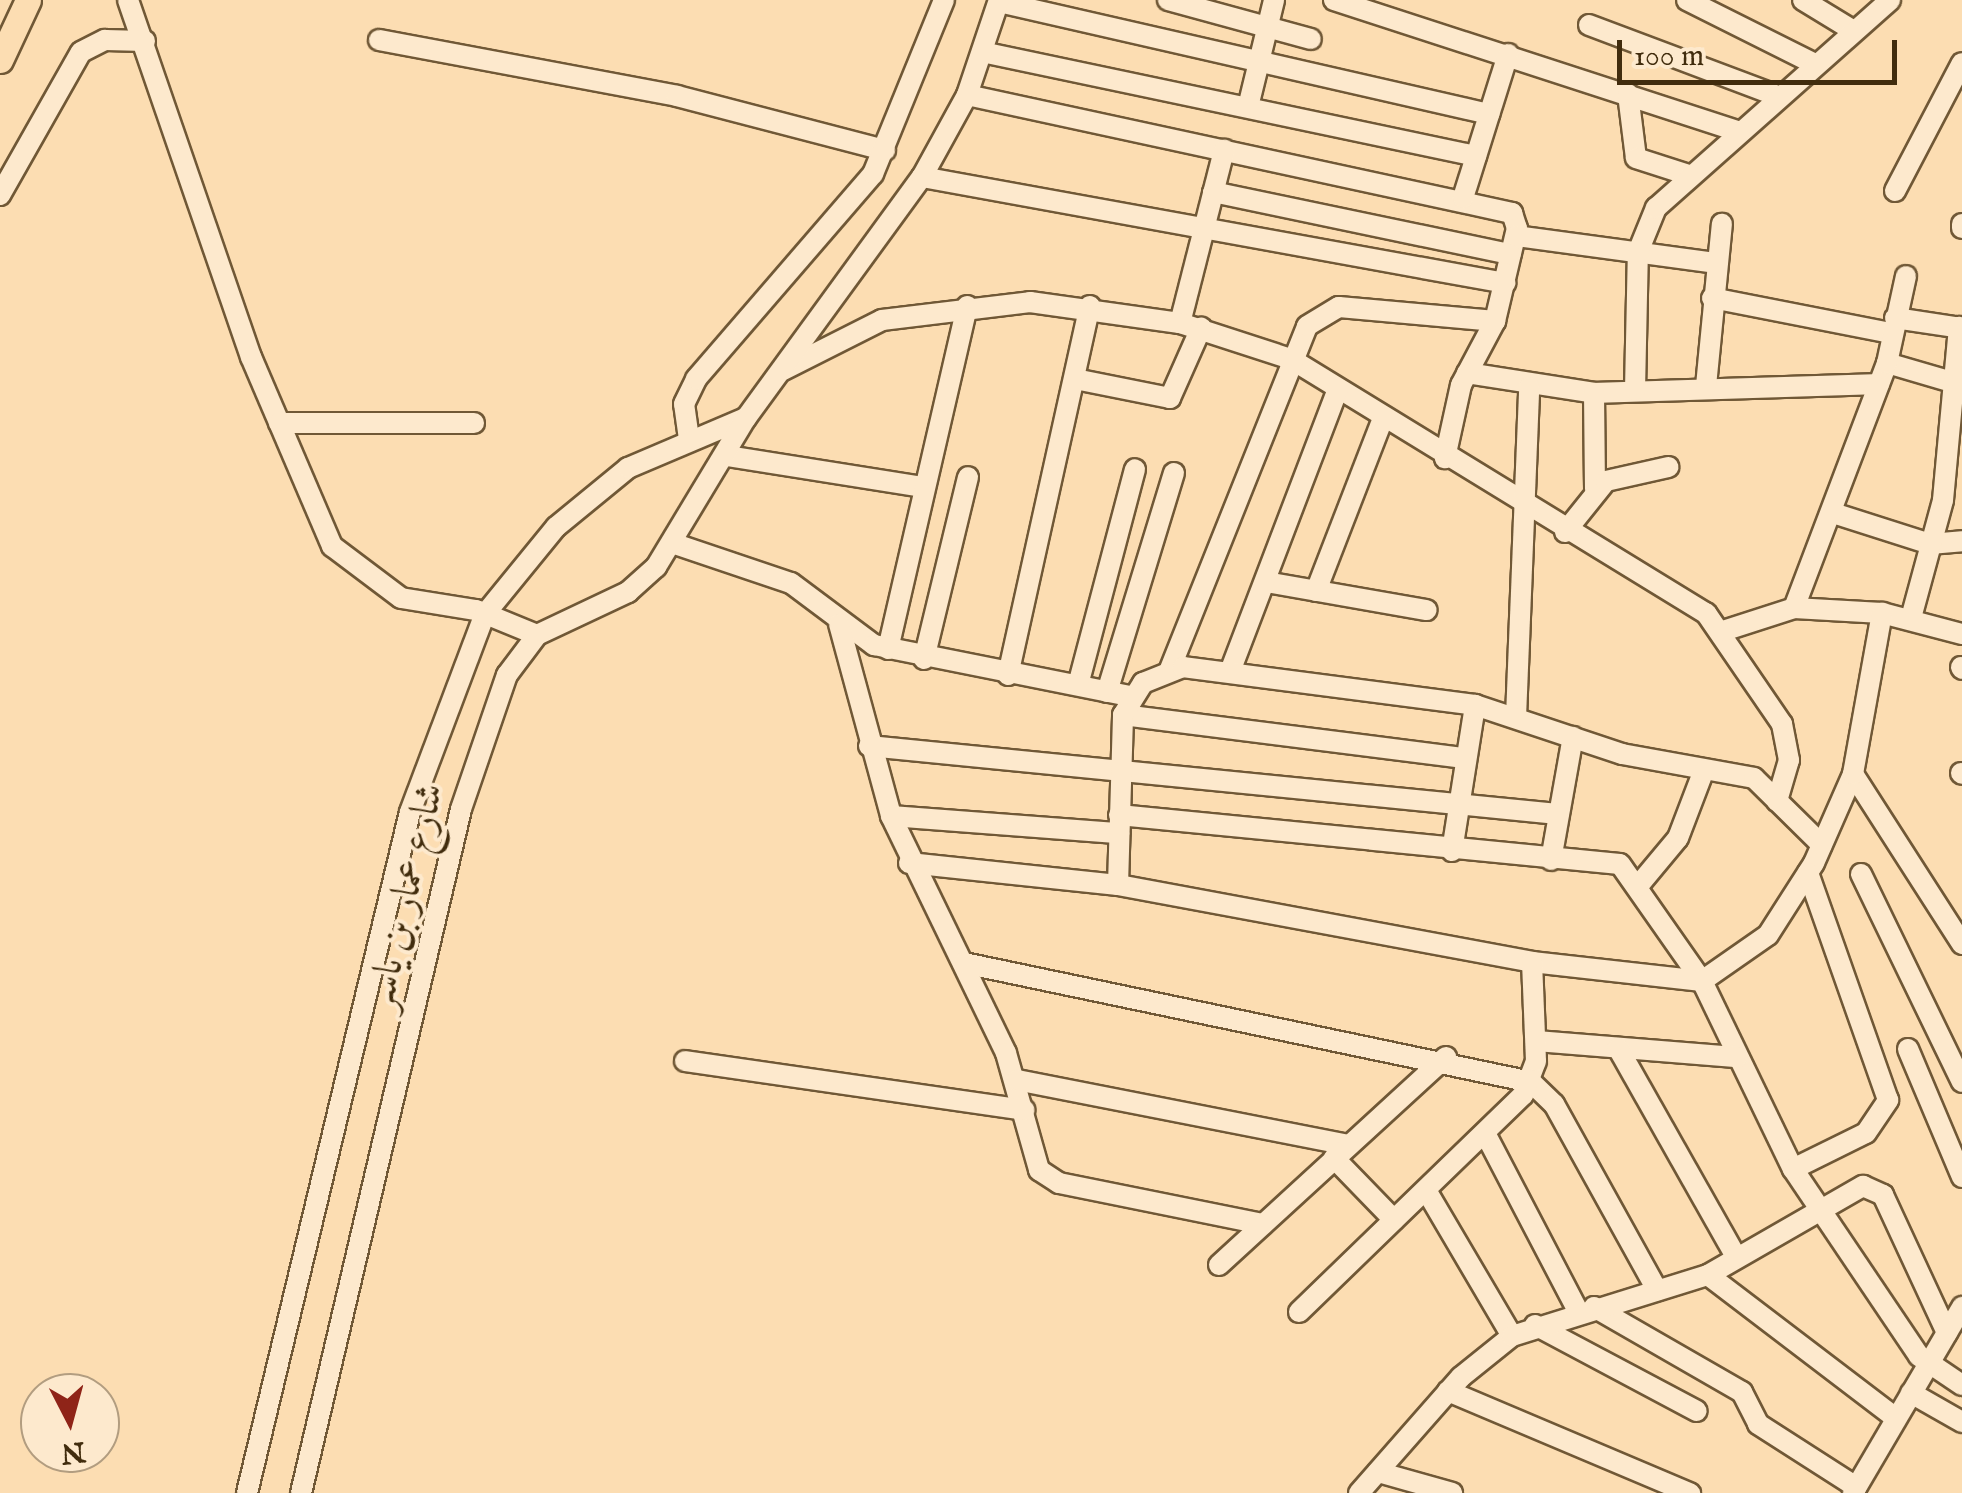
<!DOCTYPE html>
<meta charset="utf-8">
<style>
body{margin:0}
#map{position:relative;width:1962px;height:1493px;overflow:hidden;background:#fcddb2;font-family:"IM FELL English",Amiri,serif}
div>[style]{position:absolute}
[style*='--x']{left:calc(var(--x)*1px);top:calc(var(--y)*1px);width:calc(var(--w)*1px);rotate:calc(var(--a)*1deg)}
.roads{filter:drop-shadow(2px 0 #705836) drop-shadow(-2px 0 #705836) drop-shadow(0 2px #705836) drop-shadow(0 -2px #705836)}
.minor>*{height:20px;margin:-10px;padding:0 10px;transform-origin:10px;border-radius:10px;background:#fde9cd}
.major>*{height:25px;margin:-12.5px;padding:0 12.5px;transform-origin:12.5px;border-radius:12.5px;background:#fcddb2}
span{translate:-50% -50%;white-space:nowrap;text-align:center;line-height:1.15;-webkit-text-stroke:8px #fde9cd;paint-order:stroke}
.street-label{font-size:40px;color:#412c0d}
.north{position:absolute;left:20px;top:1373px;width:100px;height:100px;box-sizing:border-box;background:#fde9cd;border:2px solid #b29d80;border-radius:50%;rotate:174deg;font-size:28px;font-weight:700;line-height:40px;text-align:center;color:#412c0d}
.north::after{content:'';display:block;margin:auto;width:35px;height:45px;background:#8f2418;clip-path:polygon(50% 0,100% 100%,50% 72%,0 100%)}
.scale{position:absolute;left:1617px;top:40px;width:280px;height:45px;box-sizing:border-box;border:5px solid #412c0d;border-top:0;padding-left:12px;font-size:30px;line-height:35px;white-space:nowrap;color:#412c0d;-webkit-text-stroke:8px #fde9cd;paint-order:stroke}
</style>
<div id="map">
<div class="roads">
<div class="minor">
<i style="--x:128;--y:0;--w:378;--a:71"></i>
<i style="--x:251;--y:357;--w:206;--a:66.8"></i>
<i style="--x:332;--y:546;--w:86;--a:37"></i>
<i style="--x:401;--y:598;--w:76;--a:9.1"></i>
<i style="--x:476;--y:610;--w:66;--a:22.3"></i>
<i style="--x:1168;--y:0;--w:148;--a:15.3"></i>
<i style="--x:1334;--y:0;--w:424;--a:18"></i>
<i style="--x:1687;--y:0;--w:143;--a:26.6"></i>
<i style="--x:1803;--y:0;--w:60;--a:31.3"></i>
<i style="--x:999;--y:2;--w:503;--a:12.88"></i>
<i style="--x:1589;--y:25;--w:202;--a:20.6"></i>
<i style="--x:379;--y:40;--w:303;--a:10.6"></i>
<i style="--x:677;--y:96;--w:215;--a:14.6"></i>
<i style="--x:982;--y:52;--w:505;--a:11.89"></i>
<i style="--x:1628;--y:94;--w:64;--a:82.9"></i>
<i style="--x:1636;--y:158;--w:56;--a:17.8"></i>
<i style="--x:967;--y:95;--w:558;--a:12.22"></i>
<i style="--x:1512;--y:213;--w:16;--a:72"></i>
<i style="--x:1517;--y:228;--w:96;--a:103.3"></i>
<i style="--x:1495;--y:321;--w:72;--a:118"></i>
<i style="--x:1461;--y:385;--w:75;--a:102.4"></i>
<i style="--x:1248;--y:107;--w:110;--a:-76.3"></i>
<i style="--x:922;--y:177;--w:593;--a:10.3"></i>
<i style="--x:1895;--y:191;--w:144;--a:-62.4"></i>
<i style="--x:1213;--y:192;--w:304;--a:11.8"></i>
<i style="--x:0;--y:195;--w:164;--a:-60.5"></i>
<i style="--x:81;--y:52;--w:27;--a:-27"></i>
<i style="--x:105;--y:40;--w:40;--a:1.4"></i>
<i style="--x:1463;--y:198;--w:151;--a:-72.6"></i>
<i style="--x:1962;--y:224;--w:4;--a:90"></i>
<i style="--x:1516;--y:236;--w:202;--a:7.7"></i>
<i style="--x:1712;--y:298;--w:182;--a:11.1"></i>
<i style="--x:1895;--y:318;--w:68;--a:8.5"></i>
<i style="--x:1180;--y:323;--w:179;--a:-75.7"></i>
<i style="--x:1887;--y:363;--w:78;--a:16.3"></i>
<i style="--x:783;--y:370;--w:111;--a:-26.8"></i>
<i style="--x:882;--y:320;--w:149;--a:-6.9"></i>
<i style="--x:1030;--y:302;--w:151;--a:8"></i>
<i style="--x:1180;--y:323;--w:117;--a:18"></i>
<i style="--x:1291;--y:359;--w:487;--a:31.5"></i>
<i style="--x:1706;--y:613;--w:135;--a:55.6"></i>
<i style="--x:1782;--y:724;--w:37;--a:79"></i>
<i style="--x:1789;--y:760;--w:43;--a:106.3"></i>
<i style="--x:1467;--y:373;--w:129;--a:8.9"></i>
<i style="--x:1594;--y:393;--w:285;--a:-1.8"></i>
<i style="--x:1075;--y:379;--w:97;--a:11.3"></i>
<i style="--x:1170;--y:398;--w:77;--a:-66.1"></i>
<i style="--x:1706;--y:386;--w:163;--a:-84.4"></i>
<i style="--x:1635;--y:390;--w:138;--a:-88.8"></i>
<i style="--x:1638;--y:252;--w:48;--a:-67.8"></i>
<i style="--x:1656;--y:208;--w:313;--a:-41.6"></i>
<i style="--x:1594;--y:393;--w:96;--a:89.4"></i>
<i style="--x:279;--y:423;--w:195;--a:0"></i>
<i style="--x:689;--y:439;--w:35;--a:-98"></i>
<i style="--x:684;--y:404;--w:28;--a:-64"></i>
<i style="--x:696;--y:379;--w:271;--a:-49.2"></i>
<i style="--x:873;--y:174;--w:188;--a:-67.8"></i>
<i style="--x:727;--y:456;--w:197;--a:9"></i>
<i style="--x:1833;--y:513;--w:102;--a:17.7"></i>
<i style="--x:1930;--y:544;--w:32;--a:-5"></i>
<i style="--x:1565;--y:532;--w:65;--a:-51.2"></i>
<i style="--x:1606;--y:481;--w:64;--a:-12.7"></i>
<i style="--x:675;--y:544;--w:122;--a:18.6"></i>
<i style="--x:791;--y:583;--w:104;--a:36.8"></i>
<i style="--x:874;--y:645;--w:260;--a:11.3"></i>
<i style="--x:1266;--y:582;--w:163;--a:9.9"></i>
<i style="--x:1316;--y:591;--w:186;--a:-68.8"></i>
<i style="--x:1794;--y:608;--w:262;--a:-69.2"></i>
<i style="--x:1887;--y:363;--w:89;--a:-77.7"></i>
<i style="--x:1911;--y:618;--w:122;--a:-74.8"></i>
<i style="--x:1943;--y:500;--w:174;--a:-84.7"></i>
<i style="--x:839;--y:624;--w:199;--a:74.8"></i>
<i style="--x:891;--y:816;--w:263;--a:64.1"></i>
<i style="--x:1006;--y:1053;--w:122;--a:74.2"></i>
<i style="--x:1039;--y:1170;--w:24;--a:33"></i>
<i style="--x:1059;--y:1183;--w:208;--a:11.4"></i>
<i style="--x:1723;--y:631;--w:75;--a:-17.9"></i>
<i style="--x:1794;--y:608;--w:88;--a:3.3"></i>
<i style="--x:1882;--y:613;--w:83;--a:14.7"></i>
<i style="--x:888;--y:649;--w:352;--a:-77"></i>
<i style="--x:924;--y:659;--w:187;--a:-76.4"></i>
<i style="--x:1961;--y:667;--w:2;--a:63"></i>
<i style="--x:1170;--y:669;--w:369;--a:-68.2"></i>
<i style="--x:1307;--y:326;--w:37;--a:-31"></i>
<i style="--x:1339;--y:307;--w:157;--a:5.1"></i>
<i style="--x:1231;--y:669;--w:300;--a:-69.1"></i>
<i style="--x:1008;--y:675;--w:378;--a:-77.5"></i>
<i style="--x:1078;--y:685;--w:223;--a:-75.2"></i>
<i style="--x:1107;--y:692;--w:229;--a:-73"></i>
<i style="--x:1123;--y:715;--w:344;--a:7.2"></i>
<i style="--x:1516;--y:717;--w:330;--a:-87.7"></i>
<i style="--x:869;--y:746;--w:692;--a:5.64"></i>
<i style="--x:1961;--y:773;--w:1;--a:45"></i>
<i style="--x:1853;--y:774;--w:202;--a:57.3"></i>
<i style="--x:1119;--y:815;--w:503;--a:5.59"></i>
<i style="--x:1620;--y:864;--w:143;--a:55"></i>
<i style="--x:1702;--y:981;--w:209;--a:64.2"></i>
<i style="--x:1793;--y:1169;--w:225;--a:56"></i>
<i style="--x:1919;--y:1356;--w:52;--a:34"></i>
<i style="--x:891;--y:816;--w:229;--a:4.3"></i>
<i style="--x:1452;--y:851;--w:148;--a:-81"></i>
<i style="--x:1551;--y:860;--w:125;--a:-79.9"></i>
<i style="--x:909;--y:863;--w:210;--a:6"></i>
<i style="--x:1118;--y:885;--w:421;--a:10.5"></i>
<i style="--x:1532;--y:962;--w:171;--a:6.4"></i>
<i style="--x:1702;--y:981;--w:80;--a:-34.9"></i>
<i style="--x:1768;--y:935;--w:85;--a:-57.4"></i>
<i style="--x:1814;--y:863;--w:97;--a:-66.3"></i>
<i style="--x:1853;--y:774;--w:164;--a:-79.8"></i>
<i style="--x:1861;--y:874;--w:231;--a:64.1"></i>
<i style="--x:1118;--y:885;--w:170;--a:-88.3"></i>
<i style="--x:1123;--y:715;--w:38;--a:-58"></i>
<i style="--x:1143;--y:683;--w:43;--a:-21.8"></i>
<i style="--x:1183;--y:667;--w:294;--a:7.4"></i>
<i style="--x:1475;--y:705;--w:155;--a:18.4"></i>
<i style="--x:1622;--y:754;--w:134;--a:10.3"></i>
<i style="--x:1754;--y:778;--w:95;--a:44.6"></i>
<i style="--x:1638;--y:886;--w:62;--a:-50.2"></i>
<i style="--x:1678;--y:838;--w:73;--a:-69.1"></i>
<i style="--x:964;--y:963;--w:579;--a:11.85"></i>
<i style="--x:1531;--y:1082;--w:32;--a:44"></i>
<i style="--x:1554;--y:1104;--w:213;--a:61"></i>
<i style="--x:1537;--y:1041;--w:201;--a:4.6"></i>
<i style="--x:1618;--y:1048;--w:241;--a:60.5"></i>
<i style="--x:1908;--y:1049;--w:139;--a:67.1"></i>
<i style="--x:685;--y:1061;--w:343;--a:8.2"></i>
<i style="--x:1017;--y:1080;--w:336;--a:11.1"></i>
<i style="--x:1486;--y:1135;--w:199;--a:62.4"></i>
<i style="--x:1334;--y:1158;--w:86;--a:45.9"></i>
<i style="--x:1793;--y:1169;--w:81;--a:-26.3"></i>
<i style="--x:1866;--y:1133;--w:40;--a:-56"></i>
<i style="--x:1888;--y:1100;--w:241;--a:-109.4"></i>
<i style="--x:1426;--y:1190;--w:169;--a:59.5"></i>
<i style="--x:1219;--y:1265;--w:308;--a:-42.5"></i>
<i style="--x:1708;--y:1275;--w:236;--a:37.3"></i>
<i style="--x:1594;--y:1307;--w:171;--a:29.9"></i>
<i style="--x:1742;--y:1392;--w:36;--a:63"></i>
<i style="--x:1758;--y:1424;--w:117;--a:32.7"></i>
<i style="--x:1299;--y:1312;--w:312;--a:-44.1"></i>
<i style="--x:1523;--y:1095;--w:36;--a:-69"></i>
<i style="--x:1536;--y:1061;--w:99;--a:-92.3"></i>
<i style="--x:1535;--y:1325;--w:183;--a:28"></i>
<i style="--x:1448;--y:1391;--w:263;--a:22.9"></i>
<i style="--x:1911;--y:1393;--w:59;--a:29.6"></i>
<i style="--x:1378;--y:1472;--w:77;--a:15.8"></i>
<i style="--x:247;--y:1493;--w:700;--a:-76.54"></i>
<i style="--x:410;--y:812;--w:212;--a:-69.3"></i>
<i style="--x:485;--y:614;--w:112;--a:-50.8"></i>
<i style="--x:556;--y:527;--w:93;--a:-39.3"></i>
<i style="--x:628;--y:468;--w:128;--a:-23"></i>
<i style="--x:746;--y:418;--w:298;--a:-53.9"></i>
<i style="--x:922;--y:177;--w:94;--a:-61.2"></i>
<i style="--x:967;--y:95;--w:100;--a:-71.4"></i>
<i style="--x:301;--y:1493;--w:702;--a:-76.83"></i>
<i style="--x:461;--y:809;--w:142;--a:-71.1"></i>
<i style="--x:507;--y:675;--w:50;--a:-53.1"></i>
<i style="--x:537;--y:635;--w:101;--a:-25.3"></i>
<i style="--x:628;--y:592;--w:38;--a:-42"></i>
<i style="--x:656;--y:567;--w:174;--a:-58.9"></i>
<i style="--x:1359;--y:1493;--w:154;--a:-48.7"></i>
<i style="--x:1461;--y:1377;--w:65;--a:-38.8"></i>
<i style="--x:1512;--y:1336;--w:205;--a:-17.3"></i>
<i style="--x:1708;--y:1275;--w:179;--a:-29.9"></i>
<i style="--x:1863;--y:1186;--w:22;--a:24"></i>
<i style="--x:1883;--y:1195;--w:152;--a:65.1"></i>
<i style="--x:1853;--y:1493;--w:216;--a:-59.6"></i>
</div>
<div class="major">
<i style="--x:0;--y:60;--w:66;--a:-65"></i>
</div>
</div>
<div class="street-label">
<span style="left:407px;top:897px;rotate:-77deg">شارع عمار بن ياسر</span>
</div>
<div class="north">N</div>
<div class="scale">100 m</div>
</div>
